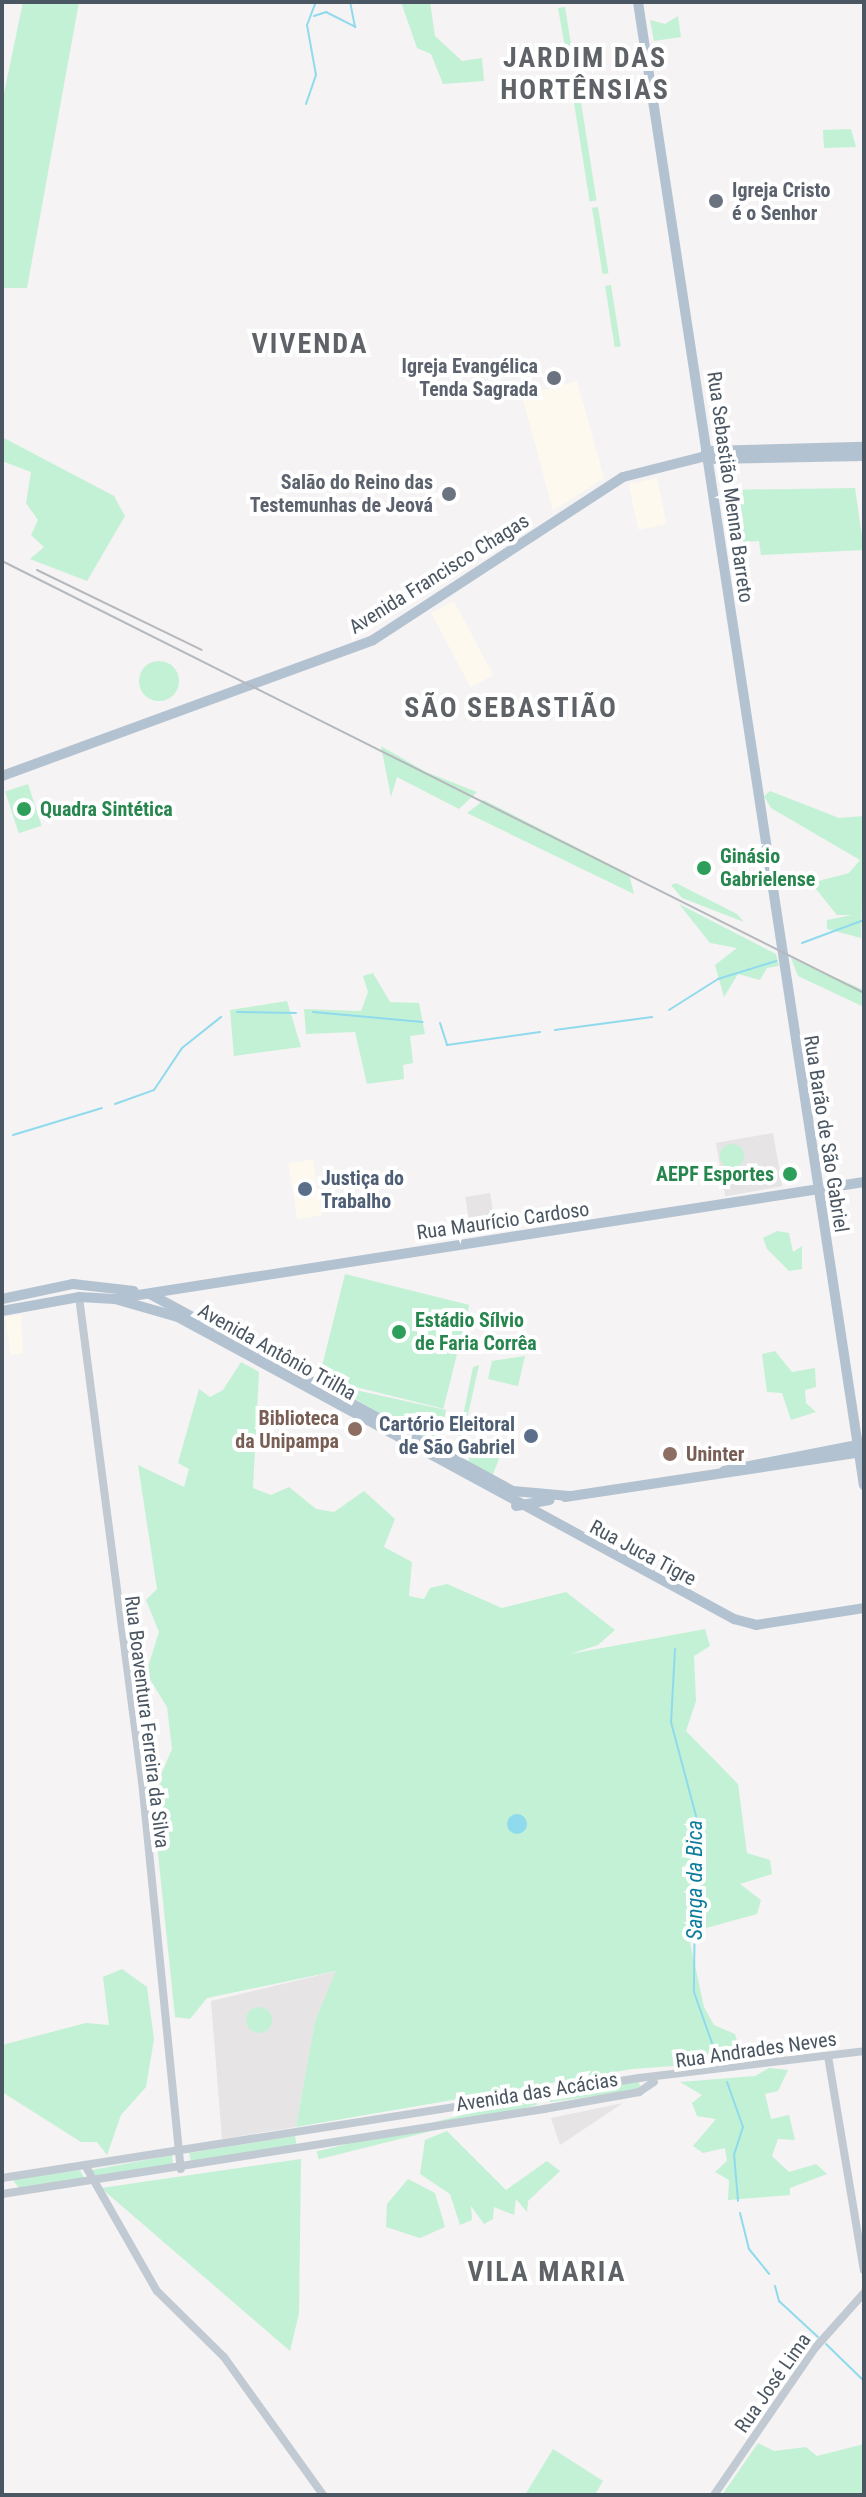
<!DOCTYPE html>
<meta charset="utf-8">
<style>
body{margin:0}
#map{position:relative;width:866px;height:2497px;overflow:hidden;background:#f5f3f3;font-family:"Roboto Condensed",sans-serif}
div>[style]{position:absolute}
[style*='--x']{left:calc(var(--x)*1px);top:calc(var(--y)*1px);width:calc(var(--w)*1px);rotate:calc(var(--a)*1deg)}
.commercial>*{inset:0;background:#fdf9ef;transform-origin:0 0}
.education>*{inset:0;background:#e6e4e5;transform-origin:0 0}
.green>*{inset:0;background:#c3f1d5;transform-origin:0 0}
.round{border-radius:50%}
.water>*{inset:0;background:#90daee}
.stream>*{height:2px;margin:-1px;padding:0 1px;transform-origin:1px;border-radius:1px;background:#90daee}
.minor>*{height:8px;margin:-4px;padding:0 4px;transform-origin:4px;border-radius:4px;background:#c1cad2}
.major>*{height:10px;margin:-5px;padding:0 5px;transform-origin:5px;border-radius:5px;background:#b3c2d1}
.rail>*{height:2px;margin:-1px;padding:0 1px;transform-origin:1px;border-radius:1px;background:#b5b8bd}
.dots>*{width:22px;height:22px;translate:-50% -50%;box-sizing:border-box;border:4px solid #fff;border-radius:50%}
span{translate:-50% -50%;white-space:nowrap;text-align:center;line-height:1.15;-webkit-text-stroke:8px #fff;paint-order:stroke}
.worship-label{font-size:20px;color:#5b616d;font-weight:700}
.left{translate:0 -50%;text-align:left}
.right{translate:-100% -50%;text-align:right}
.street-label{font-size:20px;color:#4a5661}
.leisure-label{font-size:20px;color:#27864d;font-weight:700}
.service-label{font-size:20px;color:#4e5e75;font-weight:700}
.education-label{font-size:20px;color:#785e54;font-weight:700}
.water-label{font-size:22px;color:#0c7c9b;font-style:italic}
.district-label{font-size:28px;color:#5f6368;font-weight:700;letter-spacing:2px}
.frame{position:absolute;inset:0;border:4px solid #4a5661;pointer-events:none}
</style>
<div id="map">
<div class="commercial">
<i style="clip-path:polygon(577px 381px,604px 478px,553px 511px,522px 396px)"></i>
<i style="left:657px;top:478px;width:47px;height:29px;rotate:78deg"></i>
<i style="left:454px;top:601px;width:84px;height:26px;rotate:62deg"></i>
<i style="left:313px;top:1159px;width:57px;height:25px;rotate:81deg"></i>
<i style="clip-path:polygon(21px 1315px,23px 1353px,11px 1355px,5px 1317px)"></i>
</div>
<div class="education">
<i style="left:773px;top:1133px;width:54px;height:58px;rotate:80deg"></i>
<i style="left:490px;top:1193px;width:39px;height:25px;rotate:81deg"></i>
<i style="clip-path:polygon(337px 1971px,315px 2021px,296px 2127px,222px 2139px,211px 2001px)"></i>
<i style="clip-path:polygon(623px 2103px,560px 2145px,551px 2118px)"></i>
</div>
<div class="green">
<i style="clip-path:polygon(23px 2px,79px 2px,27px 288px,2px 288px,2px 103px)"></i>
<i style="clip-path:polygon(401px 2px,430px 2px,435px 36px,462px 61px,482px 58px,484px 81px,443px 84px,431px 54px,417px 48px)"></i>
<i style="clip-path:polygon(565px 7px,574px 63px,568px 64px,558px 8px)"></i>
<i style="clip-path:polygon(678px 16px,681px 37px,654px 41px,650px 20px,665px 24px)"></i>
<i style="left:577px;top:77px;width:125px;height:7px;rotate:81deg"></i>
<i style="clip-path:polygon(851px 129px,856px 147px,824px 148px,823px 130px)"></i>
<i style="left:598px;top:207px;width:67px;height:6px;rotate:81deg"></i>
<i style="left:611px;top:285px;width:62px;height:6px;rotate:81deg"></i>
<i style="clip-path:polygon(2px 437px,114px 496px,125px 516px,87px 581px,30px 559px,44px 547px,31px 535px,38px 520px,26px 503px,31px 472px,2px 461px)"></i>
<i style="clip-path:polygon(855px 488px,864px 550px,761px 555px,759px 541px,729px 543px,721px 490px)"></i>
<i class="round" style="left:139px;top:661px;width:40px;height:40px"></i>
<i style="clip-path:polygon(381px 746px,426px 772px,477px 792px,459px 809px,397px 777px,391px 797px)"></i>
<i style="left:28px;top:784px;width:44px;height:24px;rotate:72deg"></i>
<i style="clip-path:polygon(770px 791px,839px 818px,864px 816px,861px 938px,827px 929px,827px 920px,852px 915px,837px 915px,811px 883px,849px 873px,860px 860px,771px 808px,764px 796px)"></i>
<i style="clip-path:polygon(484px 800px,629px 874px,634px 894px,467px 813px)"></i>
<i style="clip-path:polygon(676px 883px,737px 914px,744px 922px,682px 898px,671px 885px)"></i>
<i style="clip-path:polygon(679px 904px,776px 954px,779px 966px,767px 968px,760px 980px,738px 974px,724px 997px,715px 965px,737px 948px,710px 943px)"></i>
<i style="clip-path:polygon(791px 958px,864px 990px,864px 1007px,798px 976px)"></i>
<i style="clip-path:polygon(373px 973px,390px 1002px,419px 1003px,425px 1034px,410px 1036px,413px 1063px,403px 1065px,404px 1079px,367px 1084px,355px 1032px,306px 1034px,304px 1009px,361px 1011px,368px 992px,363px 976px)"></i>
<i style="clip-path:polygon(287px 1001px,301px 1047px,234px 1056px,230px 1010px)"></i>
<i class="round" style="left:720px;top:1144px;width:24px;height:24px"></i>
<i style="clip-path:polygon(777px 1231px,789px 1233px,793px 1252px,802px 1246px,802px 1269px,789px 1271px,767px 1249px,763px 1238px)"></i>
<i style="left:345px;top:1274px;width:128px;height:107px;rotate:14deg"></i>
<i style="clip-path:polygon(775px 1351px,792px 1372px,815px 1368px,816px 1387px,805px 1390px,806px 1403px,816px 1412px,791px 1420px,782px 1393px,767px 1392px,762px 1354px)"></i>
<i style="clip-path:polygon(525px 1356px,518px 1386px,488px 1379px,492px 1361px)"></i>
<i style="clip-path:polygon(241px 1362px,259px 1372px,253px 1488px,271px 1495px,289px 1487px,316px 1509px,334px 1512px,364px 1491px,395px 1519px,384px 1547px,412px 1562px,409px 1596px,424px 1599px,430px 1588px,447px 1584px,502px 1608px,566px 1592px,615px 1630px,598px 1645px,570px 1654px,705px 1629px,710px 1646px,694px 1656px,696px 1701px,686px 1731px,738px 1784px,747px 1853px,770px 1860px,772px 1874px,740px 1884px,761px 1900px,757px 1914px,688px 1933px,704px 2007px,714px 2025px,735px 2034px,743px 2061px,632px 2069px,296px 2127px,315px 2021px,336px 1971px,207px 1998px,190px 2019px,175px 2017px,152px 1796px,172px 1749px,167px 1707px,146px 1673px,159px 1632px,146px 1600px,157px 1589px,138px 1465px,184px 1487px,189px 1469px,178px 1463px,199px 1389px,210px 1397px,223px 1390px)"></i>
<i style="clip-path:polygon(479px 1365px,461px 1446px,456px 1450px,473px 1367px)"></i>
<i style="clip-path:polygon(328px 1384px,446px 1410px,439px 1446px)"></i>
<i style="clip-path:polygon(474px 1440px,503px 1448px,492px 1477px,468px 1463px)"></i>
<i style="clip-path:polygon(122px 1969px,147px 1987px,154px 2039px,146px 2087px,121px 2115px,107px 2155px,97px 2142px,81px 2142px,2px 2092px,2px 2045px,86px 2023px,109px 2025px,103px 1977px)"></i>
<i class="round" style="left:246px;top:2007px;width:26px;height:26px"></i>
<i style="clip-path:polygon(769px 2068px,788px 2070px,778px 2091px,765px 2094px,771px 2119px,789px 2115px,795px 2140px,778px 2139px,772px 2156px,789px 2172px,816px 2164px,827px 2174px,790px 2188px,790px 2195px,728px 2200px,729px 2180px,715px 2172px,727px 2161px,725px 2148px,703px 2153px,693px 2146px,716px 2119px,697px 2116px,692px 2103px,702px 2095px,680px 2082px,755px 2076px)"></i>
<i style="clip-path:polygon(639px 2081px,640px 2090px,550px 2102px,548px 2096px)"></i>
<i style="left:535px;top:2097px;width:8px;height:225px;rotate:76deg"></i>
<i style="clip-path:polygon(447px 2131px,506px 2190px,547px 2161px,560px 2171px,528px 2201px,527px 2212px,516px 2199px,514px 2215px,494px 2207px,493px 2219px,484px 2224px,471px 2206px,472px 2220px,460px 2225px,450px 2194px,420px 2174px,425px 2140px)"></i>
<i style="clip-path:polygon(295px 2136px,297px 2147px,191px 2162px,189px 2153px)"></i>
<i style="clip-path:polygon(172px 2155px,173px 2165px,96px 2176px,92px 2170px)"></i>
<i style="clip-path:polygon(301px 2159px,299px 2313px,290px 2351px,101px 2188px)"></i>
<i style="clip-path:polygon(80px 2170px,84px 2178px,19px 2188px,12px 2179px)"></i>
<i style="clip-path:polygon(408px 2179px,435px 2193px,445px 2227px,420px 2238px,386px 2227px,387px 2204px)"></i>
<i style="clip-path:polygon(758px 2443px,774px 2451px,806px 2447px,817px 2456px,864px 2444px,864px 2495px,722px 2495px)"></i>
<i style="clip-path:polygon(553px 2449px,603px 2481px,595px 2495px,525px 2495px)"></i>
</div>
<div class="water">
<i class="round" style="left:507px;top:1814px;width:20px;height:20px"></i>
</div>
<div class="stream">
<i style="--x:314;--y:16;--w:13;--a:-18"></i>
<i style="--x:326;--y:12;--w:33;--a:27"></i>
<i style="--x:355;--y:27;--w:25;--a:-101"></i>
<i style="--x:306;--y:104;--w:31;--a:-71"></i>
<i style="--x:316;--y:75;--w:51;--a:-100.2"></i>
<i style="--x:307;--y:25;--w:25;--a:-69"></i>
<i style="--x:802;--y:943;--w:66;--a:-20.4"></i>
<i style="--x:669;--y:1010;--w:58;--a:-32.3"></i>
<i style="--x:718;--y:979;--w:61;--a:-17.2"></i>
<i style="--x:237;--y:1012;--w:59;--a:1"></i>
<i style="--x:313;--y:1012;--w:110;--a:5.2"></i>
<i style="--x:440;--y:1023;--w:23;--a:72"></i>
<i style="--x:447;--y:1045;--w:94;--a:-8"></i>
<i style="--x:555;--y:1030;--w:98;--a:-7.6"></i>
<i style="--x:115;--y:1104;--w:41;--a:-19.7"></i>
<i style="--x:154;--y:1090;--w:50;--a:-56.3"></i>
<i style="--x:182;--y:1048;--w:50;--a:-38.5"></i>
<i style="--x:13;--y:1135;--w:93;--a:-16.9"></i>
<i style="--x:675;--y:1649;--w:73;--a:93.1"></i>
<i style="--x:671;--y:1722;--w:97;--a:75.1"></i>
<i style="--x:696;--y:1816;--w:176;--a:90.7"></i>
<i style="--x:694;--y:1992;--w:75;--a:70.6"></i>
<i style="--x:727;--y:2082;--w:48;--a:70.4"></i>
<i style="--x:743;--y:2127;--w:28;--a:108"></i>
<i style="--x:734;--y:2154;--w:47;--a:85.1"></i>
<i style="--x:740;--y:2213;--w:37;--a:76"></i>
<i style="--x:749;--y:2249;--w:32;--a:51"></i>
<i style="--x:775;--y:2286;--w:16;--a:75"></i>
<i style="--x:779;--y:2301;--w:53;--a:42.7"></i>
<i style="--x:826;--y:2344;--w:53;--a:44.2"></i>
</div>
<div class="minor">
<i style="--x:79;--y:1297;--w:488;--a:82.6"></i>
<i style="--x:142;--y:1781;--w:390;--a:84.3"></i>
<i style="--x:828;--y:2056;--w:217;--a:80.5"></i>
<i style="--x:85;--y:2165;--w:145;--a:60.3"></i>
<i style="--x:157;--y:2291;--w:94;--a:44.6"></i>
<i style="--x:224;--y:2357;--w:170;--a:54.3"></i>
<i style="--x:2;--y:2178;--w:645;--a:-8.92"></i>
<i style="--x:639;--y:2078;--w:227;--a:-6.8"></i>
<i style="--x:2;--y:2194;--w:549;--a:-8.91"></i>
<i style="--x:544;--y:2109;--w:97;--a:-10.1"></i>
<i style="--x:639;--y:2092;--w:18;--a:-34"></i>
<i style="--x:714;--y:2495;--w:178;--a:-55.5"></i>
<i style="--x:815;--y:2348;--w:74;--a:-48.3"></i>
</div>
<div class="major">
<i style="--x:638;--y:2;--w:1500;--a:81.34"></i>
<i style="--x:706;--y:451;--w:158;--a:-1.5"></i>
<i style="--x:707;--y:459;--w:157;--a:-1.1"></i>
<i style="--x:2;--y:776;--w:395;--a:-20.1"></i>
<i style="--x:373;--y:640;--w:298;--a:-33.1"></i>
<i style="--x:623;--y:477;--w:86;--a:-14.2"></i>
<i style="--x:150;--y:1294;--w:413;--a:28.5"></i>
<i style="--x:513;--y:1491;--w:56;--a:5.1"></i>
<i style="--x:119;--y:1298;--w:754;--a:-8.85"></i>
<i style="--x:2;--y:1299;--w:73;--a:-11.9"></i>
<i style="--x:73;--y:1284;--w:61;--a:6.5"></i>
<i style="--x:2;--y:1311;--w:78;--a:-10.3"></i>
<i style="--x:79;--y:1297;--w:36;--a:3"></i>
<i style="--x:115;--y:1299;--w:66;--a:15.9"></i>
<i style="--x:178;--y:1317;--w:633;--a:28.51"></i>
<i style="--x:734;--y:1619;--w:23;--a:15"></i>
<i style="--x:756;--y:1625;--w:109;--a:-8.9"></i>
<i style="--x:724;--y:1471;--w:141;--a:-11.1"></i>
<i style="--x:565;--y:1497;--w:302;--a:-8.6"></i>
<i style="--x:516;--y:1506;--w:34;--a:-10"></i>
</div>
<div class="rail">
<i style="--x:2;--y:561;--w:964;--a:26.62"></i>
<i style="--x:37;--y:570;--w:183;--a:25.9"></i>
</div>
<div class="dots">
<i style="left:716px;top:201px;background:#6b7280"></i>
<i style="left:554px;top:378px;background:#6b7280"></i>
<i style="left:449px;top:494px;background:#6b7280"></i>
<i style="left:24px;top:809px;background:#2e9e5b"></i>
<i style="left:704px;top:868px;background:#2e9e5b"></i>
<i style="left:790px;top:1174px;background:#2e9e5b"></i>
<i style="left:305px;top:1189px;background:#5c6f8a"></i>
<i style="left:399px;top:1332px;background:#2e9e5b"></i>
<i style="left:355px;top:1429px;background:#8d6e63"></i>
<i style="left:531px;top:1436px;background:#5c6f8a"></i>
<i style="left:670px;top:1454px;background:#8d6e63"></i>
</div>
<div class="worship-label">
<span class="left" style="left:732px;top:202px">Igreja Cristo<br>é o Senhor</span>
<span class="right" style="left:538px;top:378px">Igreja Evangélica<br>Tenda Sagrada</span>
<span class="right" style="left:433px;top:494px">Salão do Reino das<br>Testemunhas de Jeová</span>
</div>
<div class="street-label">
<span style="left:730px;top:487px;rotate:82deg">Rua Sebastião Menna Barreto</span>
<span style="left:439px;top:574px;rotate:-32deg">Avenida Francisco Chagas</span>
<span style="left:826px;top:1134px;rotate:81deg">Rua Barão de São Gabriel</span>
<span style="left:503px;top:1221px;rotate:-8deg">Rua Maurício Cardoso</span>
<span style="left:277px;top:1352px;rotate:29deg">Avenida Antônio Trilha</span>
<span style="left:643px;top:1553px;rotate:28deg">Rua Juca Tigre</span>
<span style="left:147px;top:1722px;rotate:83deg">Rua Boaventura Ferreira da Silva</span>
<span style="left:756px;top:2050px;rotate:-8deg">Rua Andrades Neves</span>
<span style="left:537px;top:2092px;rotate:-9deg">Avenida das Acácias</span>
<span style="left:773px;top:2383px;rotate:-55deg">Rua José Lima</span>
</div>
<div class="leisure-label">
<span class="left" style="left:40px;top:809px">Quadra Sintética</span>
<span class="left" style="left:720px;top:868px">Ginásio<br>Gabrielense</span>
<span class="right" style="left:774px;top:1174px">AEPF Esportes</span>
<span class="left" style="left:415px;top:1332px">Estádio Sílvio<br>de Faria Corrêa</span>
</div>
<div class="service-label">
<span class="left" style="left:321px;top:1190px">Justiça do<br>Trabalho</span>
<span class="right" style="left:515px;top:1436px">Cartório Eleitoral<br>de São Gabriel</span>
</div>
<div class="education-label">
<span class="right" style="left:339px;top:1430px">Biblioteca<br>da Unipampa</span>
<span class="left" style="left:686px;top:1454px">Uninter</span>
</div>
<div class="water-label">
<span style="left:695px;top:1880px;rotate:-90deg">Sanga da Bica</span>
</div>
<div class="district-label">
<span style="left:585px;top:74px">JARDIM DAS<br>HORTÊNSIAS</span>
<span style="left:310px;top:344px">VIVENDA</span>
<span style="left:511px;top:708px">SÃO SEBASTIÃO</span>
<span style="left:547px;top:2272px">VILA MARIA</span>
</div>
<div class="frame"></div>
</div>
